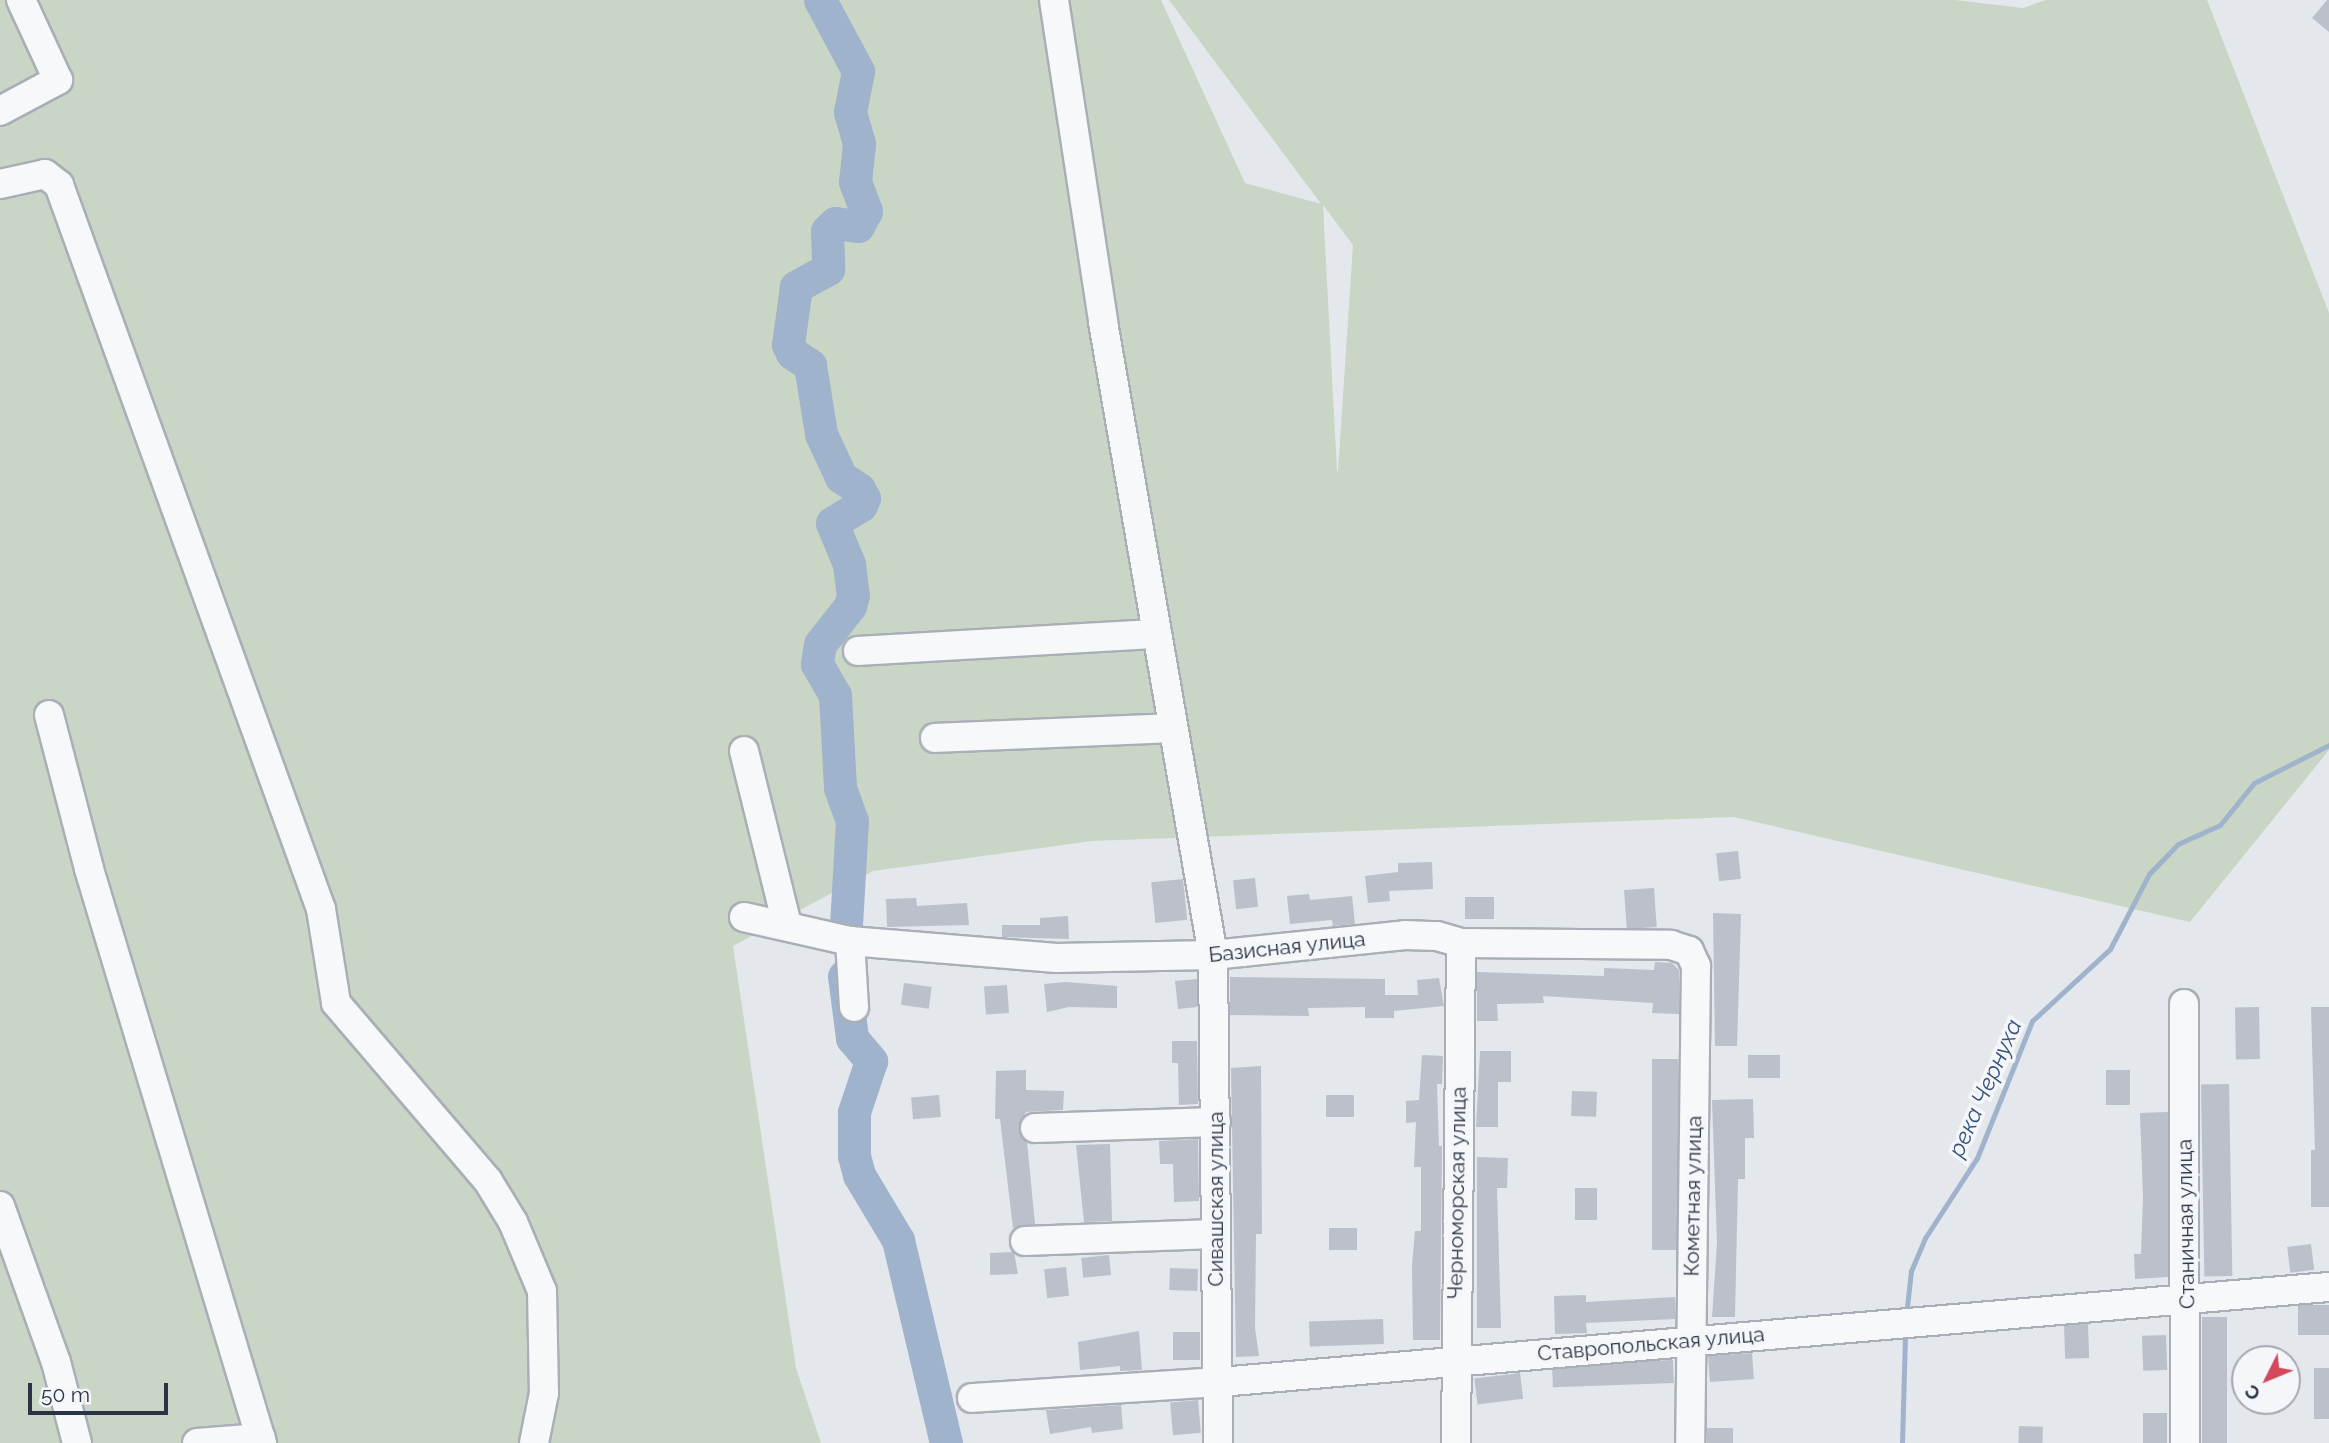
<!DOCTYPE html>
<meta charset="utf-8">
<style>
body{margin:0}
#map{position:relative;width:2329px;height:1443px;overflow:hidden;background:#e4e7ec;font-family:Raleway,sans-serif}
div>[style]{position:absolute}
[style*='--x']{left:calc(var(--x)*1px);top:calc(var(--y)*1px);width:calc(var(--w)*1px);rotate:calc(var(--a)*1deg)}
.green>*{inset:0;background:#c9d6c5}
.stream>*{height:5px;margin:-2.5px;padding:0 2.5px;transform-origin:2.5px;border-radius:2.5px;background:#9fb4cc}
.river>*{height:33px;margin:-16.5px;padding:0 16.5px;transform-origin:16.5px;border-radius:16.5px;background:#9fb4cc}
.building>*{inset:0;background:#bbc0ca;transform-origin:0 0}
.roads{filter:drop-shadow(2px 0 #a9aeb7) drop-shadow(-2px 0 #a9aeb7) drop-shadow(0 2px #a9aeb7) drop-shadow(0 -2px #a9aeb7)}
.minor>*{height:28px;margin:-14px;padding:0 14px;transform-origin:14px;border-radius:14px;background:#f7f8fa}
span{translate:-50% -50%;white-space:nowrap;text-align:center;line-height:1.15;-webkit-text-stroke:7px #f4f6f9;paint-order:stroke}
.street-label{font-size:21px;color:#2b3445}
.water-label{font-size:23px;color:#34527a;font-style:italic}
.north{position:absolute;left:2231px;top:1345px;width:70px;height:70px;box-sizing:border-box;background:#f4f6f9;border:2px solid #a4a8b1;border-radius:50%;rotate:227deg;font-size:19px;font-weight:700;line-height:28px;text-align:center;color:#2b3445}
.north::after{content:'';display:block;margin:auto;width:24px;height:32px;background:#d1495b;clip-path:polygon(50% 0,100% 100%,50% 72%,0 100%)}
.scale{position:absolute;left:28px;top:1383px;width:140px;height:32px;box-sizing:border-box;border:4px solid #2b3445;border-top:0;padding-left:9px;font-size:21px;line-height:24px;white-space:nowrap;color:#2b3445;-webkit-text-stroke:5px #f4f6f9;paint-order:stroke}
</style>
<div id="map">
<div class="green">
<i style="clip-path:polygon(evenodd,0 0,1161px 0,1245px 183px,1321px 204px,1169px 0,1955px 0,2023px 8px,2046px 0,2207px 0,2329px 313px,2329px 750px,2190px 922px,1734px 817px,1092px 841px,873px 871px,733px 946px,796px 1368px,821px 1443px,0 1443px,0 0,1323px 205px,1353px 245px,1338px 471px,1337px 471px,1323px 205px)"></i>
</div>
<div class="stream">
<i style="--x:1906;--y:1316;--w:45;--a:-83.7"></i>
<i style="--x:1911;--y:1271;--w:36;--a:-67"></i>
<i style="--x:1925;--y:1238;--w:95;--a:-57"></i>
<i style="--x:1977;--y:1158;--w:148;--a:-68.1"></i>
<i style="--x:2032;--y:1021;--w:106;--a:-42.7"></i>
<i style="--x:2110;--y:949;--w:85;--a:-62.5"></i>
<i style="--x:2149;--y:874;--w:42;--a:-46"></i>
<i style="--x:2178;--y:844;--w:46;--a:-24.3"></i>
<i style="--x:2220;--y:825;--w:54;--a:-51"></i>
<i style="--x:2254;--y:783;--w:84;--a:-26.9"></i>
<i style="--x:1902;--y:1443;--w:110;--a:-88.4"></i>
</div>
<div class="river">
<i style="--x:820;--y:0;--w:81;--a:61.8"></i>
<i style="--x:858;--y:71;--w:42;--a:101"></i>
<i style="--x:850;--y:112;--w:33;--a:74"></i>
<i style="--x:859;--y:144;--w:38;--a:96"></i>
<i style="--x:855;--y:182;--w:31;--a:69"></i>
<i style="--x:866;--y:211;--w:17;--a:118"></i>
<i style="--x:858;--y:226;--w:23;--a:-173"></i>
<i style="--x:835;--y:223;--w:11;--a:135"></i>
<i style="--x:827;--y:231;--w:38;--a:88"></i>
<i style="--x:828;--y:269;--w:37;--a:151"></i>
<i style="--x:796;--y:287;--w:58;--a:98"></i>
<i style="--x:788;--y:344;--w:10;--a:66"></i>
<i style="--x:792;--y:353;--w:22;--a:34"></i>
<i style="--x:810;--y:365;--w:70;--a:80.9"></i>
<i style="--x:821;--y:434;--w:47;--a:65.1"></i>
<i style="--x:841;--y:477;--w:22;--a:34"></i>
<i style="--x:859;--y:489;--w:10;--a:61"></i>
<i style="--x:864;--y:498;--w:8;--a:113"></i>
<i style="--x:861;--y:505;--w:34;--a:148"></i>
<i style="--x:832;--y:523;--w:44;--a:67.5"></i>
<i style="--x:849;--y:564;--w:31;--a:83"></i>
<i style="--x:853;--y:595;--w:11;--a:105"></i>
<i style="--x:850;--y:606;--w:48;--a:128.3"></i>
<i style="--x:820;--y:644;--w:20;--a:99"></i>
<i style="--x:817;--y:664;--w:36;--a:60"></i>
<i style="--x:835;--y:695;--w:93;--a:86.9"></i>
<i style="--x:840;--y:788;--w:35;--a:70"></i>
<i style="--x:852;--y:821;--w:103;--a:93.3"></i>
<i style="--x:844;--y:976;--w:63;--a:82.6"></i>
<i style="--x:852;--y:1038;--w:30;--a:50"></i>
<i style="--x:871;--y:1061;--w:54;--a:108.4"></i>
<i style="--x:854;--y:1112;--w:44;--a:90"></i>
<i style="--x:854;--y:1156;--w:20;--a:75"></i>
<i style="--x:859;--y:1175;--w:76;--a:59"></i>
<i style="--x:898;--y:1240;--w:209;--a:76.7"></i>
</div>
<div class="building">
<i style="clip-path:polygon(2327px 0,2329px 0,2329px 32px,2312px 18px)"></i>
<i style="left:1738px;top:851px;width:28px;height:22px;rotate:84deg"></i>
<i style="clip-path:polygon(1432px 862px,1433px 889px,1389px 891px,1390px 901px,1368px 903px,1365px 876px,1398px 872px,1398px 863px)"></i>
<i style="left:1255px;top:878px;width:29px;height:22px;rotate:84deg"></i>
<i style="left:1183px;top:879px;width:41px;height:32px;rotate:84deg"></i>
<i style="left:1654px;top:888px;width:39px;height:30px;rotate:86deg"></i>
<i style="clip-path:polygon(1309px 894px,1310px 900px,1352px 896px,1355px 924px,1333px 926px,1332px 920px,1290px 924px,1287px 896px)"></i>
<i style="left:1494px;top:897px;width:22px;height:29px;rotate:90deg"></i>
<i style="clip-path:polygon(916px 898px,917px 906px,967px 903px,969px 925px,887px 927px,886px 899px)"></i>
<i style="clip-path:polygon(1713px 913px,1741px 914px,1737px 1046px,1715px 1046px)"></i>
<i style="clip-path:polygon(1068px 916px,1069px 939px,1002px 937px,1002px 925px,1040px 925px,1040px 918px)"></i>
<i style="clip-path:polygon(1655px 962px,1672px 963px,1679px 970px,1679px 1014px,1652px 1013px,1653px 1003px,1543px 996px,1544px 1003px,1497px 1004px,1498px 1021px,1477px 1021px,1477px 972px,1604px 976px,1604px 968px,1654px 970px)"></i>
<i style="clip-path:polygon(1230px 977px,1385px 979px,1385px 995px,1418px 995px,1417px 980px,1439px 978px,1444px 1006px,1394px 1011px,1394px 1018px,1365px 1018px,1365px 1007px,1308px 1008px,1309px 1016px,1230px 1015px)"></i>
<i style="clip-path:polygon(1197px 979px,1197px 1007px,1178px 1009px,1175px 981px)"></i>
<i style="clip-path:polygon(1066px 982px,1117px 986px,1117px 1008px,1069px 1007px,1047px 1012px,1044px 984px)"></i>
<i style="left:904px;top:983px;width:28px;height:22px;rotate:8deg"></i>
<i style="left:1007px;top:985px;width:28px;height:23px;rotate:86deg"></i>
<i style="left:2259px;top:1007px;width:52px;height:24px;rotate:89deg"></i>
<i style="clip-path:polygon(2311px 1007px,2329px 1007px,2329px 1207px,2311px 1207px,2311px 1150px,2315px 1150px)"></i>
<i style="clip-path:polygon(1172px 1041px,1197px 1041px,1198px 1104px,1179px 1105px,1178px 1063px,1172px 1063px)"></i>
<i style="clip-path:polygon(1480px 1051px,1511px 1051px,1511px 1082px,1498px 1082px,1498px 1127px,1476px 1127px)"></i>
<i style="clip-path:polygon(1422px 1055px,1443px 1056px,1442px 1084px,1437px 1084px,1439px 1146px,1442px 1146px,1440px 1340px,1413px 1340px,1412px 1265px,1415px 1231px,1421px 1231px,1421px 1167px,1414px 1167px,1416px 1122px,1406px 1123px,1406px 1101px,1419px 1100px)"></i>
<i style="left:1748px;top:1055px;width:32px;height:23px"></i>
<i style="left:1652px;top:1059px;width:26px;height:191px"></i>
<i style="clip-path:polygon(1261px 1066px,1262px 1234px,1256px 1234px,1255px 1328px,1259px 1356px,1236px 1357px,1231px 1068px)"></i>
<i style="clip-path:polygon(1026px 1070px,1026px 1090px,1064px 1091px,1063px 1110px,1026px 1112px,1020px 1121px,1021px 1136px,1027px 1142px,1035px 1224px,1013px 1228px,1000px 1119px,995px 1119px,996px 1071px)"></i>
<i style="left:2106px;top:1070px;width:24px;height:35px"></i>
<i style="left:2229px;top:1084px;width:192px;height:28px;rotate:89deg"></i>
<i style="left:1572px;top:1091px;width:25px;height:25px;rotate:2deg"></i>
<i style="left:939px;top:1095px;width:22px;height:28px;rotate:85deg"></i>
<i style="left:1326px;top:1095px;width:28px;height:22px"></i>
<i style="clip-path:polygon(1753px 1099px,1754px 1138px,1745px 1138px,1745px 1179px,1738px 1179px,1735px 1317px,1712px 1317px,1717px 1243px,1712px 1100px)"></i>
<i style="clip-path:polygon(2168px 1112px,2168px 1277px,2135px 1279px,2134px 1254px,2141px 1254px,2143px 1197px,2140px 1113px)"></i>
<i style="clip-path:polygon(1198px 1139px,1199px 1201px,1174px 1202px,1173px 1164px,1160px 1164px,1159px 1141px)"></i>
<i style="clip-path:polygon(1110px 1144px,1112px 1221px,1084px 1222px,1076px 1145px)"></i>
<i style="clip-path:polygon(1477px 1157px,1508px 1158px,1507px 1188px,1497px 1188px,1501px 1328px,1477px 1328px)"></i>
<i style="left:1575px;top:1188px;width:22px;height:32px"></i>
<i style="left:1329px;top:1228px;width:28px;height:22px"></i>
<i style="left:2311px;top:1244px;width:26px;height:24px;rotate:83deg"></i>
<i style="clip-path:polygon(1014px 1252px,1018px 1274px,990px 1275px,990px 1253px)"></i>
<i style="left:1109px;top:1255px;width:20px;height:28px;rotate:84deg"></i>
<i style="left:1066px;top:1267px;width:29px;height:22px;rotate:84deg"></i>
<i style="left:1170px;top:1268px;width:28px;height:22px;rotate:2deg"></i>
<i style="clip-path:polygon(1586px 1295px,1586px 1302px,1675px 1297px,1675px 1319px,1586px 1323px,1587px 1333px,1555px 1334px,1554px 1296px)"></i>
<i style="left:2329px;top:1305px;width:30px;height:31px;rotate:90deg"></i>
<i style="left:2202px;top:1317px;width:25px;height:126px"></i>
<i style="left:1383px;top:1319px;width:25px;height:74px;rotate:88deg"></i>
<i style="left:2088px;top:1324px;width:34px;height:24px;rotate:88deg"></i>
<i style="clip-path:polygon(1139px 1331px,1142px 1370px,1120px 1371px,1120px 1366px,1080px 1370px,1078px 1342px)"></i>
<i style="left:1173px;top:1332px;width:27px;height:28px"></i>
<i style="left:2166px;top:1335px;width:35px;height:24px;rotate:88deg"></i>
<i style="left:1752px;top:1353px;width:26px;height:44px;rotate:86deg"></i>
<i style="left:1673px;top:1360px;width:23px;height:121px;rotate:88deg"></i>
<i style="left:2314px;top:1368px;width:15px;height:51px"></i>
<i style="left:1520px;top:1373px;width:26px;height:46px;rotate:83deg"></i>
<i style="left:1198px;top:1400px;width:33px;height:28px;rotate:85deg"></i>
<i style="clip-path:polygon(1121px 1405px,1123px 1429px,1092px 1433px,1091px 1427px,1050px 1434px,1046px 1410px)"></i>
<i style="left:2143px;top:1413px;width:24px;height:30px"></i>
<i style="left:2019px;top:1426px;width:24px;height:17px;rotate:2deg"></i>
<i style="left:1707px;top:1428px;width:26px;height:15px"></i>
</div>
<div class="roads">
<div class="minor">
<i style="--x:1054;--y:0;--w:326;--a:81.3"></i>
<i style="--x:1103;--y:322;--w:642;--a:80.14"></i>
<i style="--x:1213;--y:955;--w:488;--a:89.4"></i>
<i style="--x:0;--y:111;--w:66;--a:-28.1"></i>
<i style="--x:58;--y:80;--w:88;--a:-114.8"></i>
<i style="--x:0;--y:184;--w:46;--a:-12.5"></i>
<i style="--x:45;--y:174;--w:18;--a:38"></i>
<i style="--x:59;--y:185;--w:770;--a:70.11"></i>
<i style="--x:321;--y:909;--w:95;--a:80.9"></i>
<i style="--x:336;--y:1003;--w:234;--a:49.5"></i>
<i style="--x:488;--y:1181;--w:48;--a:58.6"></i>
<i style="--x:513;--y:1222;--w:75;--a:67.2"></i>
<i style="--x:542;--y:1291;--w:102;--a:88.9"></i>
<i style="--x:544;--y:1393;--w:51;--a:101.3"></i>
<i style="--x:858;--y:651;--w:299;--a:-3.3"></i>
<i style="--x:49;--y:715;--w:159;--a:75.4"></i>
<i style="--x:89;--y:869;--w:600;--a:73.23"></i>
<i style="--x:935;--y:738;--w:238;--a:-2.4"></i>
<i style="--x:744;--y:751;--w:179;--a:76.1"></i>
<i style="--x:744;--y:917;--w:109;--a:12.8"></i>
<i style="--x:850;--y:941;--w:207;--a:4.7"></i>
<i style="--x:1056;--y:958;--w:157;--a:-1.1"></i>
<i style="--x:1213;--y:955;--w:193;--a:-5.9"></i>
<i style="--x:1405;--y:935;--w:32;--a:2"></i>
<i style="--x:1437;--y:936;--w:25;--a:16"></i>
<i style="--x:1461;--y:943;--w:210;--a:0.5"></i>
<i style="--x:1671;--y:945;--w:19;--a:18"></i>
<i style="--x:1689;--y:951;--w:17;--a:65"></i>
<i style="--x:1696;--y:966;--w:477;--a:90.7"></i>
<i style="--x:850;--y:941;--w:66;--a:86.5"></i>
<i style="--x:2184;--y:1004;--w:439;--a:89.9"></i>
<i style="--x:1035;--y:1128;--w:181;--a:-1.9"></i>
<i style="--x:0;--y:1206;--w:166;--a:70.3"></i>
<i style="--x:56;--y:1362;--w:84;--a:75.5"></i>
<i style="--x:1025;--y:1241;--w:189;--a:-2.1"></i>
<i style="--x:972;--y:1398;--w:249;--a:-3.7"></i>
<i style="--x:1220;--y:1382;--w:1113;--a:-4.9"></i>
<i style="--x:197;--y:1443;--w:64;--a:-4.5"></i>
<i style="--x:1456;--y:1443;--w:500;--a:-89.43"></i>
</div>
</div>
<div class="street-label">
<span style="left:1287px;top:947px;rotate:-6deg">Базисная улица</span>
<span style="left:1457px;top:1193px;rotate:-89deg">Черноморская улица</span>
<span style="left:1693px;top:1196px;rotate:-89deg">Кометная улица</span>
<span style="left:1216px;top:1199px;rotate:-90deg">Сивашская улица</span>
<span style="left:2186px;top:1224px;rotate:-91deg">Станичная улица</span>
<span style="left:1651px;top:1344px;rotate:-5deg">Ставропольская улица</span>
</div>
<div class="water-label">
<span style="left:1985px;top:1088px;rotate:-66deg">река Чернуха</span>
</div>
<div class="north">С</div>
<div class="scale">50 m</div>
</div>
